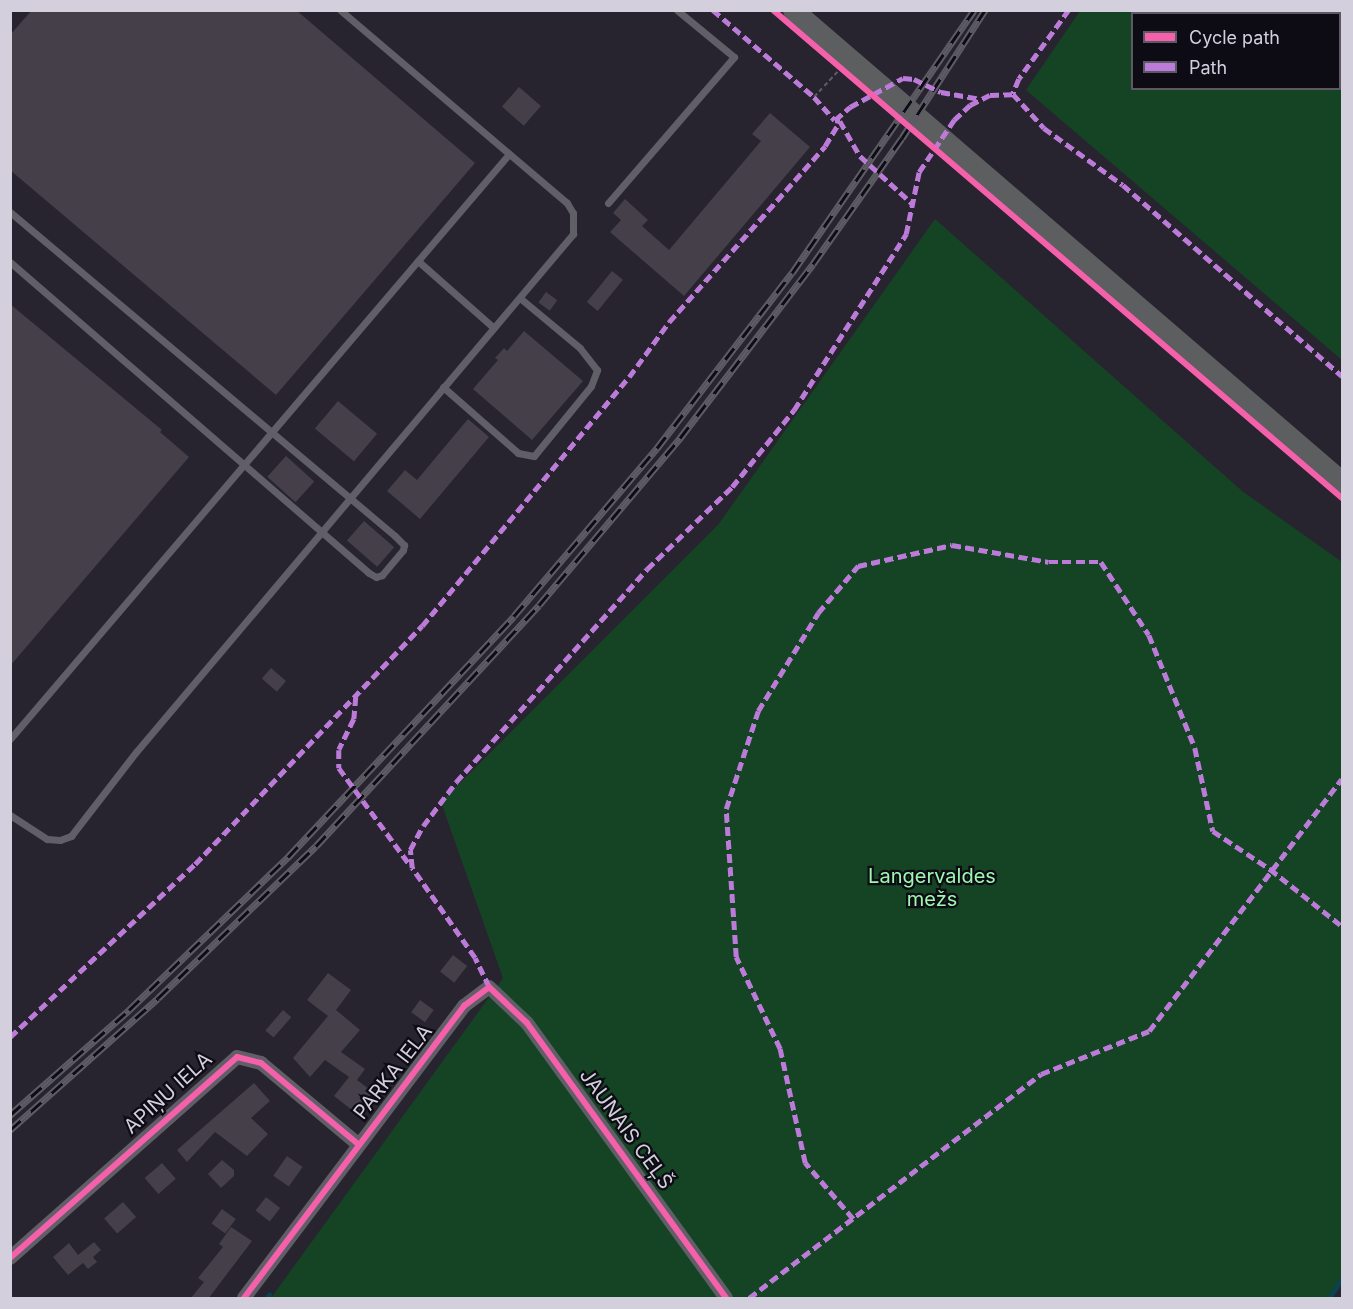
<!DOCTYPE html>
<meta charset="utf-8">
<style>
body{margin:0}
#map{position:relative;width:1353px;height:1309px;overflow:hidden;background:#27242f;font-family:Inter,sans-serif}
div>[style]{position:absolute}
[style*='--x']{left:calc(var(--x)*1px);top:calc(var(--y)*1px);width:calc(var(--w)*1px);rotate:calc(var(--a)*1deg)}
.green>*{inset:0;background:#154425}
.stream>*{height:4.5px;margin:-2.25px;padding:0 2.25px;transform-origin:2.25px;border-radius:2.25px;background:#0a424f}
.building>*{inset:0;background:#443f48;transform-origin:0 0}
.path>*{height:2px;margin-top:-1px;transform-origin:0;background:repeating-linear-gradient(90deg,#5e5c65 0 4.5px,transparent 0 7.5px)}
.service>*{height:7px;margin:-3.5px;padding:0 3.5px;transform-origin:3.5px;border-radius:3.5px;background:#605e67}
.minor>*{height:14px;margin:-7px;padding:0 7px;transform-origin:7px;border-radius:7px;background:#605e67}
.primary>*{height:21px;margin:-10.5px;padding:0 10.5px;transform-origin:10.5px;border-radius:10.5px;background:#5c5e60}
.rail>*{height:7px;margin-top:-3.5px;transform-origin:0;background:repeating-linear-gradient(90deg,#0d0b14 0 14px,#5d5b64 0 28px);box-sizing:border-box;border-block:2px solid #5d5b64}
.quiet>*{height:4.5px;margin-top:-2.25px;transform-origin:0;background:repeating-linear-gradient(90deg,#bd7bd9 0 9px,transparent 0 13.5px)}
.cycleway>*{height:6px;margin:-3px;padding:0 3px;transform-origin:3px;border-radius:3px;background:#f560ab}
span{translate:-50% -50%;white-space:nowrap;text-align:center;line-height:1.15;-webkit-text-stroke:4.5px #0d0b14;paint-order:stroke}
.park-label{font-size:20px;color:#9df7af}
.street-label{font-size:20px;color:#d3cfdd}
.frame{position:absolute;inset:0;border:12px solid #d3cfdd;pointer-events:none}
.legend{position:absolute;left:1131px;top:12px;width:210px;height:78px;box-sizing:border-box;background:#0d0b14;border:2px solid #5c5964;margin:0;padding:8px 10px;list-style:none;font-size:18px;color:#d3cfdd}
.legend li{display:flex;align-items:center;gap:12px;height:30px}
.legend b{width:30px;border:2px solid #5c5964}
</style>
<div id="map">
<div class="green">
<i style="clip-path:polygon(evenodd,1080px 11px,1342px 11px,1342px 360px,1026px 90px,1080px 11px,1132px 14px,1340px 14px,1340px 88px,1132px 88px,1132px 14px)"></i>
<i style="clip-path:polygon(935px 219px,1242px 491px,1342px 562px,1342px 1280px,1330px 1298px,271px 1298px,503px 978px,441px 802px,718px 525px)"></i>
</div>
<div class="stream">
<i style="--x:267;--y:1298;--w:4;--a:-56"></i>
<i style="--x:1329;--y:1298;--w:23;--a:-56"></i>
</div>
<div class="building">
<i style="clip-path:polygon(32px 10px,296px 10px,475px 163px,276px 395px,10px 170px,10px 35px)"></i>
<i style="left:519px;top:87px;width:29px;height:26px;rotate:41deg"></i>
<i style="clip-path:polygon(770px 113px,810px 147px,684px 296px,610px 232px,621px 220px,613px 213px,625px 199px,648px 220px,642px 226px,669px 250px,761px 141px,752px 134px)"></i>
<i style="left:612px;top:271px;width:14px;height:40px;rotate:39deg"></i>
<i style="left:546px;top:292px;width:14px;height:13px;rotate:36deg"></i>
<i style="clip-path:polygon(10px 304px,162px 430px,160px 432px,189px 457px,10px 666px)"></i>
<i style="clip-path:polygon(524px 331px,583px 381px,532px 440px,473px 389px,498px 360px,495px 358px,504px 348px,507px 351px)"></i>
<i style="left:338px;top:401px;width:51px;height:36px;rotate:40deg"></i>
<i style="clip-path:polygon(468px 419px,489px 437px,420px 519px,387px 491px,405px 470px,417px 480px)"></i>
<i style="left:286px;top:456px;width:38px;height:28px;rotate:42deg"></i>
<i style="left:364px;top:521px;width:40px;height:26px;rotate:41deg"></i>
<i style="left:271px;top:668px;width:20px;height:14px;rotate:41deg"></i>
<i style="left:453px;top:955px;width:18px;height:21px;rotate:38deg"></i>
<i style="clip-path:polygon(328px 973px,351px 990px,336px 1010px,360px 1030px,341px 1052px,365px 1069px,357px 1080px,373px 1092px,357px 1114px,334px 1096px,349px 1077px,325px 1060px,310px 1077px,293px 1058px,328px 1016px,307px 1000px)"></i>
<i style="left:420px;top:1000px;width:17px;height:15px;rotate:36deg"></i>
<i style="left:283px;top:1010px;width:11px;height:27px;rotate:41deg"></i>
<i style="clip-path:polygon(254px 1083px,270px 1101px,251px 1118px,268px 1134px,247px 1156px,215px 1132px,187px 1162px,177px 1150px)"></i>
<i style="left:287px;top:1156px;width:19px;height:24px;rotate:35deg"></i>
<i style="clip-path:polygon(222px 1160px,234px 1170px,234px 1176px,221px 1188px,208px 1174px)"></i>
<i style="left:162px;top:1163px;width:21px;height:23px;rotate:49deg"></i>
<i style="left:266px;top:1197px;width:18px;height:17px;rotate:38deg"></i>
<i style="left:123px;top:1202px;width:20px;height:25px;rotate:49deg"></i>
<i style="left:222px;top:1209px;width:17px;height:18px;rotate:36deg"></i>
<i style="clip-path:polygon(231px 1227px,252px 1241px,208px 1299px,190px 1299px,204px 1282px,198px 1278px,223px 1247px,219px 1244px)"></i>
<i style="clip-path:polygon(94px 1242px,101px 1250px,93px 1257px,97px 1262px,88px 1269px,83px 1263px,68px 1275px,53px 1257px,69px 1243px,78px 1255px)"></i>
</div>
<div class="path">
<i style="--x:814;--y:97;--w:35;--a:-47"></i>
</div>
<div class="service">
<i style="--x:608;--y:203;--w:193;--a:-49.2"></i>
<i style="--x:734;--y:57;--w:74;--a:-140.5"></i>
<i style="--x:10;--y:212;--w:503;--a:40.08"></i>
<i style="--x:395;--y:536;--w:13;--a:45"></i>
<i style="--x:404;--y:545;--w:5;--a:101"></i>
<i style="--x:403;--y:550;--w:33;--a:130"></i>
<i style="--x:382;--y:575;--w:6;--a:162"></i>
<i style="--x:376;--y:577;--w:8;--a:-150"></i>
<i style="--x:369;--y:573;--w:475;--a:-139.1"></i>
<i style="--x:418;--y:261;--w:101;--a:41.4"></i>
<i style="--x:443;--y:387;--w:100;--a:41.3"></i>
<i style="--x:518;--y:453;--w:16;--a:11"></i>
<i style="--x:534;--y:456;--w:90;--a:-50.8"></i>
<i style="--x:591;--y:386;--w:17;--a:-69"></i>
<i style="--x:597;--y:370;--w:28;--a:-128"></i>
<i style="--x:580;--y:348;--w:78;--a:-140.2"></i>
<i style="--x:10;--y:739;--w:769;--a:-49.54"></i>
<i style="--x:10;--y:815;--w:44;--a:33"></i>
<i style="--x:47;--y:839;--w:13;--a:4"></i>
<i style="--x:60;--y:840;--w:12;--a:-20"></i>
<i style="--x:71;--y:836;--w:106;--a:-52.3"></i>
<i style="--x:136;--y:752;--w:678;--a:-49.85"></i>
<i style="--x:573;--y:234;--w:21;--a:-90"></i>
<i style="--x:573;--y:213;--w:12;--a:-121"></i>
<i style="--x:567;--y:203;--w:298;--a:-139.6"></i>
</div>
<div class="minor">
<i style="--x:10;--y:1258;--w:303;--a:-41.5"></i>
<i style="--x:237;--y:1057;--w:25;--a:14"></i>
<i style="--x:261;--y:1063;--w:126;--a:39.9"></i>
<i style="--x:244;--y:1298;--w:366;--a:-53"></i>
<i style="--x:464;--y:1006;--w:31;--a:-37"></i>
<i style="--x:489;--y:987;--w:52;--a:43.5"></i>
<i style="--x:527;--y:1023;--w:339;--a:54.1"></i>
</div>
<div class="primary">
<i style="--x:793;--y:10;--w:724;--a:40.69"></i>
</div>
<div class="rail">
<i style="--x:10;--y:1115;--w:159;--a:-41.4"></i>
<i style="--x:129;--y:1010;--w:221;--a:-43.9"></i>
<i style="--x:288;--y:857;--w:330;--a:-46.8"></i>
<i style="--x:514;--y:616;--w:221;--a:-49.6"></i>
<i style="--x:657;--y:448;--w:221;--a:-52.4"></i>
<i style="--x:792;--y:273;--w:320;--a:-55.3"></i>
<i style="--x:10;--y:1130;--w:198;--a:-41.7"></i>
<i style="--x:158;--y:998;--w:219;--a:-43.9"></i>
<i style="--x:316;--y:846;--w:328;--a:-47.2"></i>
<i style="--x:539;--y:605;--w:219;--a:-49.8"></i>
<i style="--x:680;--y:438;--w:219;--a:-52.6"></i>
<i style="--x:813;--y:264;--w:154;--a:-54.8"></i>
<i style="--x:902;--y:138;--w:153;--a:-57"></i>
</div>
<div class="quiet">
<i style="--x:713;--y:10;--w:133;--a:40.7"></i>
<i style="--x:814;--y:97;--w:31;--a:48"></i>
<i style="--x:835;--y:120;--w:20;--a:-41"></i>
<i style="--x:850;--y:107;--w:60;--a:-28.7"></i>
<i style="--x:903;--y:78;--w:11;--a:5"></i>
<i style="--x:914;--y:79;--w:30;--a:26"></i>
<i style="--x:941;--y:92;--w:40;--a:10"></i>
<i style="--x:1069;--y:10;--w:85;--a:125.9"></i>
<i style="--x:1019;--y:79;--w:16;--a:112"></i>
<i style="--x:1013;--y:94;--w:46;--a:47.6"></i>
<i style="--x:1044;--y:128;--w:97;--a:35.8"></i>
<i style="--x:1123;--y:185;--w:291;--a:41.1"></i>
<i style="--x:835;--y:120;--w:5;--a:11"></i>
<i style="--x:840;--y:121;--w:40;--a:60.3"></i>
<i style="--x:860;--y:156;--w:72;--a:42.2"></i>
<i style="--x:356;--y:697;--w:22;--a:95"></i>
<i style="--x:354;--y:719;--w:34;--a:116"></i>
<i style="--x:339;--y:750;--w:18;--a:90"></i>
<i style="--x:339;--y:768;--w:120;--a:53.8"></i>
<i style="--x:489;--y:987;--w:32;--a:-116"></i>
<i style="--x:475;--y:958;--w:110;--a:-125"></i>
<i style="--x:412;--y:868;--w:18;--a:-96"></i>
<i style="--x:410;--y:850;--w:27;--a:-62"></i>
<i style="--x:423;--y:826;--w:55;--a:-53.1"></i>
<i style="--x:456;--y:782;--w:286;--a:-48.1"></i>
<i style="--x:647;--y:569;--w:118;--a:-44"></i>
<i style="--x:732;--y:487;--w:99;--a:-51.2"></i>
<i style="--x:794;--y:410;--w:209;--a:-57.5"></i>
<i style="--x:906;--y:234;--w:63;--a:-78.2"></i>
<i style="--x:919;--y:172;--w:63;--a:-56.1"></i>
<i style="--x:954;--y:120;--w:22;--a:-43"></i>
<i style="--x:970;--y:105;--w:22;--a:-27"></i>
<i style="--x:990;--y:95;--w:23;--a:-2"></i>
<i style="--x:10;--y:1037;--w:253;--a:-43.1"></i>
<i style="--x:195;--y:864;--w:329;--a:-46.4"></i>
<i style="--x:422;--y:626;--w:324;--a:-50.3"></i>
<i style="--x:629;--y:377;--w:68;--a:-54"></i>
<i style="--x:669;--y:322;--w:235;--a:-48.4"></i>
<i style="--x:825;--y:146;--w:29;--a:-59"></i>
<i style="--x:853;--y:1219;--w:74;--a:-130.6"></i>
<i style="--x:805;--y:1163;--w:117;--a:-102.4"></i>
<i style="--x:780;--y:1049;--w:102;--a:-115.6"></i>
<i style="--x:736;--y:957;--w:148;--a:-93.9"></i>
<i style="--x:726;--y:809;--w:103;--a:-71.9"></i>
<i style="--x:758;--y:711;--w:115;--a:-58.5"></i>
<i style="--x:818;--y:613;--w:62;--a:-49.6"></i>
<i style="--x:858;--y:566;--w:96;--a:-12.6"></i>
<i style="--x:952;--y:545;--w:98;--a:9.9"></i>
<i style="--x:1049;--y:562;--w:52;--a:0"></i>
<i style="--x:1101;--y:562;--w:87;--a:56.7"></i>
<i style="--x:1149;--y:635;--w:122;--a:67.8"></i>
<i style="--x:1195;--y:748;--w:85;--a:77.8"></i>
<i style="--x:1213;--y:831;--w:69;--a:33.7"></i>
<i style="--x:1270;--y:869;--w:92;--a:38.4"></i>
<i style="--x:749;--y:1298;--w:368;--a:-37.5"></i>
<i style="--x:1041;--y:1074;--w:116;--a:-21.7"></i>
<i style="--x:1149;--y:1031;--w:317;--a:-52.6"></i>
</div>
<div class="cycleway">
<i style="--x:773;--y:10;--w:750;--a:40.62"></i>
<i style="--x:10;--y:1258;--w:303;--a:-41.5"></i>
<i style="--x:237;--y:1057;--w:25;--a:14"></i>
<i style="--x:261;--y:1063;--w:126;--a:39.9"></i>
<i style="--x:244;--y:1298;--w:366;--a:-53"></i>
<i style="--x:464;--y:1006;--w:31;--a:-37"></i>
<i style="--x:489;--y:987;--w:52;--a:43.5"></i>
<i style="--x:527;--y:1023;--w:339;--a:54.1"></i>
</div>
<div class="park-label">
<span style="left:932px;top:888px">Langervaldes<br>mežs</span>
</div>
<div class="street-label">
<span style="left:393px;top:1072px;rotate:-52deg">PARKA IELA</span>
<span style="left:168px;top:1093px;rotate:-42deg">APIŅU IELA</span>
<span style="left:626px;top:1129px;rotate:54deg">JAUNAIS CEĻŠ</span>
</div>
<div class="frame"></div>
<ul class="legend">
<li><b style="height:8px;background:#f560ab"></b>Cycle path</li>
<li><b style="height:8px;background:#bd7bd9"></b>Path</li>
</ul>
</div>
